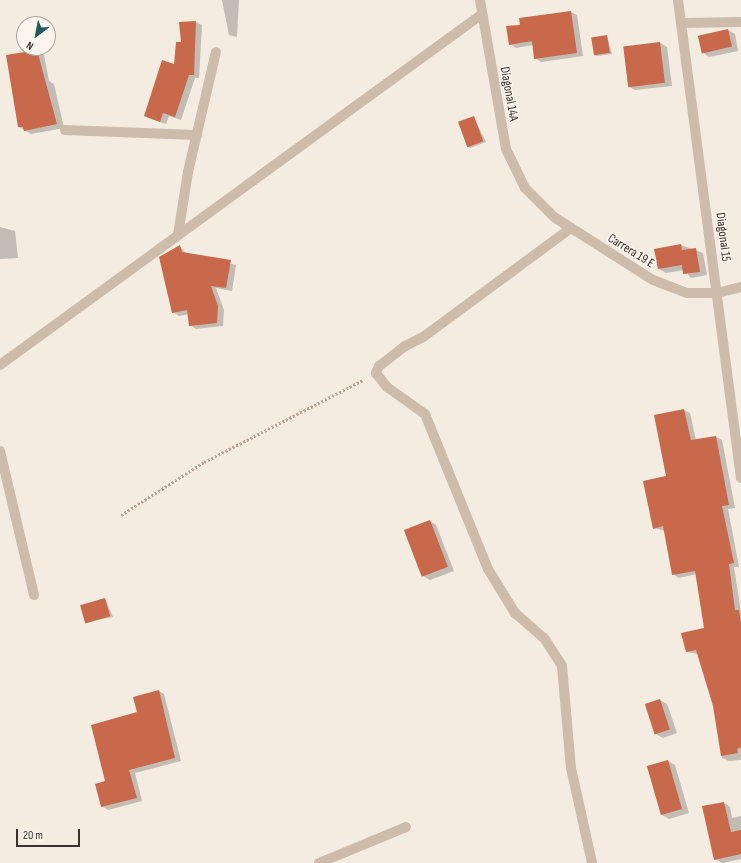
<!DOCTYPE html>
<style>
body{margin:0}
#map{position:relative;width:741px;height:863px;overflow:hidden;background:#f4ebe1;font-family:"Sofia Sans Condensed",sans-serif}
div>[style]{position:absolute}
[style*='--x']{left:calc(var(--x)*1px);top:calc(var(--y)*1px);width:calc(var(--w)*1px);rotate:calc(var(--a)*1deg)}
.shadow>*{inset:0;background:#0003}
.building>*{inset:0;background:#c8694b;transform-origin:0 0}
.path>*{height:2.5px;margin-top:-1.25px;transform-origin:0;background:repeating-linear-gradient(90deg,#b9a596 0 2px,transparent 0 4px)}
.minor>*{height:10px;margin:-5px;padding:0 5px;transform-origin:5px;border-radius:5px;background:#cdbbac}
span{translate:-50% -50%;white-space:nowrap;text-align:center;line-height:1.15;-webkit-text-stroke:3px #fbf5ee;paint-order:stroke}
.street-label{font-size:13px;color:#3b302b}
.north{position:absolute;left:16px;top:16px;width:40px;height:40px;box-sizing:border-box;background:#fbf5ee;border:1px solid #aea6a0;border-radius:50%;rotate:212deg;font-size:11px;font-weight:700;line-height:16px;text-align:center;color:#3b302b}
.north::after{content:'';display:block;margin:auto;width:14px;height:18px;background:#1f5a5e;clip-path:polygon(50% 0,100% 100%,50% 72%,0 100%)}
.scale{position:absolute;left:16px;top:829px;width:64px;height:18px;box-sizing:border-box;border:2px solid #3b302b;border-top:0;padding-left:5px;font-size:12px;line-height:14px;white-space:nowrap;color:#3b302b;-webkit-text-stroke:3px #fbf5ee;paint-order:stroke}
</style>
<div id="map">
<div class="shadow">
<i style="clip-path:polygon(222px 0,239px 0,237px 37px,229px 35px)"></i>
<i style="clip-path:polygon(571px 12px,577px 15px,583px 56px,541px 62px,535px 58px,533px 45px,516px 48px,510px 44px,521px 26px)"></i>
<i style="clip-path:polygon(196px 22px,202px 25px,199px 78px,195px 78px,181px 120px,169px 116px,166px 124px,151px 119px,145px 116px,175px 65px,182px 43px,181px 23px)"></i>
<i style="clip-path:polygon(728px 30px,735px 34px,738px 51px,709px 57px,702px 52px,699px 35px)"></i>
<i style="clip-path:polygon(607px 36px,612px 54px,597px 56px,594px 55px)"></i>
<i style="clip-path:polygon(660px 43px,667px 47px,672px 86px,635px 90px,628px 86px,624px 47px)"></i>
<i style="clip-path:polygon(37px 51px,44px 55px,49px 81px,54px 84px,64px 128px,31px 134px,19px 127px,7px 56px)"></i>
<i style="clip-path:polygon(474px 118px,486px 142px,470px 148px,467px 146px)"></i>
<i style="clip-path:polygon(0 227px,15px 231px,18px 258px,0 259px)"></i>
<i style="clip-path:polygon(681px 245px,703px 253px,707px 275px,691px 278px,684px 270px,666px 273px,659px 269px)"></i>
<i style="clip-path:polygon(180px 247px,187px 254px,236px 265px,232px 291px,216px 288px,224px 310px,223px 326px,196px 329px,190px 325px,189px 314px,179px 316px,173px 312px)"></i>
<i style="clip-path:polygon(684px 410px,690px 413px,696px 440px,716px 437px,722px 440px,735px 508px,728px 509px,739px 567px,734px 567px,741px 612px,741px 760px,729px 761px,722px 758px,714px 706px,698px 654px,686px 652px,705px 629px,697px 574px,679px 578px,673px 574px,665px 531px,654px 528px,668px 477px,655px 416px)"></i>
<i style="clip-path:polygon(430px 521px,436px 525px,454px 571px,430px 580px,423px 576px)"></i>
<i style="clip-path:polygon(105px 599px,113px 617px,86px 622px)"></i>
<i style="clip-path:polygon(159px 691px,164px 694px,181px 761px,135px 773px,142px 801px,108px 810px,102px 806px,138px 712px)"></i>
<i style="clip-path:polygon(660px 700px,667px 704px,677px 733px,663px 738px,656px 734px,646px 705px)"></i>
<i style="clip-path:polygon(668px 761px,675px 765px,689px 813px,669px 819px,662px 815px)"></i>
<i style="clip-path:polygon(724px 803px,730px 807px,732px 818px,741px 816px,741px 859px,722px 863px,715px 859px)"></i>
</div>
<div class="building">
<i style="clip-path:polygon(571px 11px,577px 53px,534px 59px,532px 41px,509px 45px,506px 26px,520px 25px,519px 18px)"></i>
<i style="clip-path:polygon(196px 21px,194px 75px,189px 75px,175px 117px,163px 113px,160px 122px,144px 116px,162px 60px,174px 64px,176px 42px,181px 42px,179px 22px)"></i>
<i style="left:728px;top:29px;width:18px;height:31px;rotate:77deg"></i>
<i style="left:607px;top:35px;width:18px;height:16px;rotate:81deg"></i>
<i style="left:660px;top:42px;width:41px;height:37px;rotate:83deg"></i>
<i style="clip-path:polygon(37px 50px,57px 124px,24px 131px,23px 127px,18px 127px,6px 55px)"></i>
<i style="left:474px;top:116px;width:27px;height:17px;rotate:70deg"></i>
<i style="clip-path:polygon(681px 244px,682px 250px,696px 248px,700px 272px,683px 274px,682px 265px,658px 269px,654px 249px)"></i>
<i style="clip-path:polygon(180px 245px,182px 252px,231px 260px,226px 288px,211px 286px,218px 306px,217px 323px,189px 326px,187px 310px,172px 313px,159px 257px)"></i>
<i style="clip-path:polygon(684px 409px,691px 440px,716px 436px,729px 505px,722px 506px,734px 563px,729px 564px,735px 610px,739px 610px,741px 623px,741px 747px,737px 749px,738px 753px,721px 756px,713px 706px,696px 650px,686px 652px,681px 633px,704px 628px,695px 571px,672px 575px,663px 526px,653px 529px,643px 481px,666px 476px,654px 415px)"></i>
<i style="left:430px;top:520px;width:50px;height:28px;rotate:69deg"></i>
<i style="left:105px;top:598px;width:19px;height:26px;rotate:74deg"></i>
<i style="clip-path:polygon(159px 690px,175px 758px,129px 770px,137px 798px,101px 807px,95px 784px,105px 781px,91px 725px,137px 712px,133px 697px)"></i>
<i style="left:660px;top:699px;width:32px;height:16px;rotate:72deg"></i>
<i style="left:668px;top:760px;width:51px;height:22px;rotate:74deg"></i>
<i style="clip-path:polygon(724px 802px,731px 832px,741px 830px,741px 854px,714px 860px,702px 806px)"></i>
</div>
<div class="path">
<i style="--x:121;--y:515;--w:98;--a:-32.6"></i>
<i style="--x:204;--y:462;--w:179;--a:-27.3"></i>
</div>
<div class="minor">
<i style="--x:480;--y:0;--w:151;--a:80.1"></i>
<i style="--x:506;--y:149;--w:43;--a:64"></i>
<i style="--x:525;--y:188;--w:41;--a:45"></i>
<i style="--x:554;--y:217;--w:117;--a:32.5"></i>
<i style="--x:653;--y:280;--w:36;--a:21"></i>
<i style="--x:687;--y:293;--w:30;--a:0"></i>
<i style="--x:717;--y:293;--w:25;--a:-14"></i>
<i style="--x:678;--y:0;--w:482;--a:82.5"></i>
<i style="--x:682;--y:23;--w:59;--a:-1"></i>
<i style="--x:65;--y:130;--w:132;--a:2.2"></i>
<i style="--x:571;--y:228;--w:184;--a:143.6"></i>
<i style="--x:423;--y:337;--w:20;--a:153"></i>
<i style="--x:405;--y:346;--w:33;--a:142"></i>
<i style="--x:379;--y:366;--w:8;--a:113"></i>
<i style="--x:376;--y:373;--w:18;--a:52"></i>
<i style="--x:387;--y:387;--w:47;--a:35.4"></i>
<i style="--x:425;--y:414;--w:167;--a:67.9"></i>
<i style="--x:488;--y:569;--w:52;--a:58.5"></i>
<i style="--x:515;--y:613;--w:38;--a:41"></i>
<i style="--x:544;--y:638;--w:33;--a:57"></i>
<i style="--x:562;--y:666;--w:102;--a:85"></i>
<i style="--x:571;--y:768;--w:97;--a:77.5"></i>
<i style="--x:178;--y:235;--w:64;--a:-81"></i>
<i style="--x:188;--y:172;--w:123;--a:-76.9"></i>
<i style="--x:0;--y:365;--w:596;--a:-36.06"></i>
<i style="--x:0;--y:451;--w:148;--a:76.7"></i>
<i style="--x:319;--y:863;--w:94;--a:-22.5"></i>
</div>
<div class="street-label">
<span style="left:509px;top:94px;rotate:80deg">Diagonal 14A</span>
<span style="left:723px;top:237px;rotate:83deg">Diagonal 15</span>
<span style="left:631px;top:251px;rotate:32deg">Carrera 19 E</span>
</div>
<div class="north">N</div>
<div class="scale">20 m</div>
</div>
